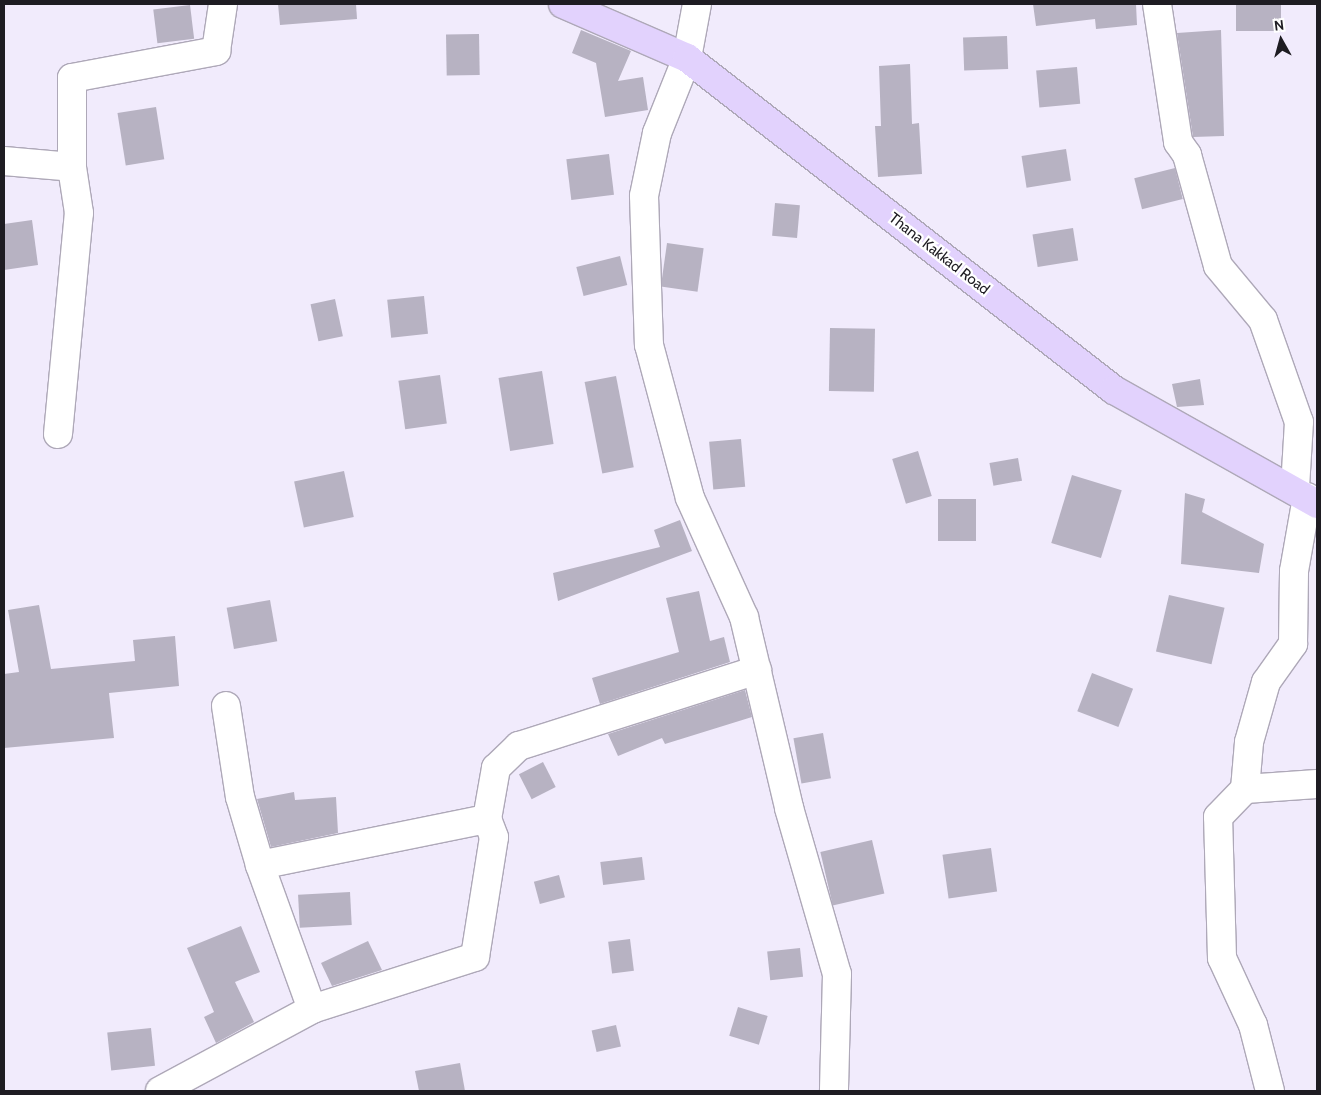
<!DOCTYPE html>
<style>
body{margin:0}
#map{position:relative;width:1321px;height:1095px;overflow:hidden;background:#f1ebfc;font-family:Cabin,sans-serif}
div>[style]{position:absolute}
[style*='--x']{left:calc(var(--x)*1px);top:calc(var(--y)*1px);width:calc(var(--w)*1px);rotate:calc(var(--a)*1deg)}
.building>*{inset:0;background:#b7b2c2;transform-origin:0 0}
.roads{filter:drop-shadow(1px 0 #aea8b8) drop-shadow(-1px 0 #aea8b8) drop-shadow(0 1px #aea8b8) drop-shadow(0 -1px #aea8b8)}
.minor>*{height:28px;margin:-14px;padding:0 14px;transform-origin:14px;border-radius:14px;background:#fff}
.major>*{height:28px;margin:-14px;padding:0 14px;transform-origin:14px;border-radius:14px;background:#e2d2fd}
span{translate:-50% -50%;white-space:nowrap;text-align:center;line-height:1.15;-webkit-text-stroke:4.5px #fff;paint-order:stroke}
.street-label{font-size:15px;color:#1e1c22}
.frame{position:absolute;inset:0;border:5px solid #1e1c22;pointer-events:none}
.north{position:absolute;left:1256px;top:15px;width:50px;height:50px;-webkit-text-stroke:4px #fff;paint-order:stroke;rotate:353deg;font-size:14px;font-weight:700;line-height:20px;text-align:center;color:#1e1c22}
.north::after{content:'';display:block;margin:auto;width:18px;height:22px;background:#1e1c22;clip-path:polygon(50% 0,100% 100%,50% 72%,0 100%)}
</style>
<div id="map">
<div class="building">
<i style="clip-path:polygon(278px 4px,356px 4px,357px 19px,280px 25px)"></i>
<i style="clip-path:polygon(1033px 4px,1136px 4px,1137px 25px,1096px 29px,1095px 19px,1036px 26px)"></i>
<i style="left:1236px;top:4px;width:45px;height:27px"></i>
<i style="left:190px;top:5px;width:34px;height:37px;rotate:83deg"></i>
<i style="clip-path:polygon(581px 30px,631px 51px,618px 81px,643px 77px,648px 110px,605px 117px,596px 63px,572px 53px)"></i>
<i style="clip-path:polygon(1221px 30px,1224px 136px,1193px 137px,1177px 33px)"></i>
<i style="left:479px;top:34px;width:41px;height:33px;rotate:89deg"></i>
<i style="left:1007px;top:36px;width:33px;height:44px;rotate:88deg"></i>
<i style="clip-path:polygon(910px 64px,912px 124px,919px 123px,922px 174px,878px 177px,875px 126px,881px 126px,879px 66px)"></i>
<i style="left:1077px;top:67px;width:37px;height:41px;rotate:85deg"></i>
<i style="left:156px;top:107px;width:53px;height:39px;rotate:81deg"></i>
<i style="left:1066px;top:149px;width:32px;height:45px;rotate:81deg"></i>
<i style="left:609px;top:154px;width:41px;height:43px;rotate:83deg"></i>
<i style="left:1175px;top:168px;width:32px;height:42px;rotate:76deg"></i>
<i style="left:775px;top:203px;width:25px;height:33px;rotate:5deg"></i>
<i style="clip-path:polygon(32px 220px,38px 265px,4px 270px,4px 224px)"></i>
<i style="left:1073px;top:228px;width:33px;height:41px;rotate:81deg"></i>
<i style="left:667px;top:243px;width:37px;height:44px;rotate:8deg"></i>
<i style="left:620px;top:256px;width:30px;height:45px;rotate:76deg"></i>
<i style="left:424px;top:296px;width:38px;height:37px;rotate:84deg"></i>
<i style="left:335px;top:299px;width:38px;height:25px;rotate:78deg"></i>
<i style="left:830px;top:328px;width:45px;height:63px;rotate:1deg"></i>
<i style="left:542px;top:371px;width:74px;height:44px;rotate:81deg"></i>
<i style="left:440px;top:375px;width:49px;height:42px;rotate:82deg"></i>
<i style="left:616px;top:376px;width:93px;height:32px;rotate:79deg"></i>
<i style="clip-path:polygon(1200px 379px,1204px 405px,1177px 407px,1172px 384px)"></i>
<i style="left:741px;top:439px;width:48px;height:32px;rotate:85deg"></i>
<i style="left:918px;top:451px;width:47px;height:27px;rotate:73deg"></i>
<i style="left:1018px;top:458px;width:23px;height:29px;rotate:80deg"></i>
<i style="left:344px;top:471px;width:47px;height:51px;rotate:78deg"></i>
<i style="left:1072px;top:475px;width:52px;height:71px;rotate:17deg"></i>
<i style="clip-path:polygon(1185px 493px,1205px 499px,1202px 512px,1264px 544px,1259px 573px,1181px 564px)"></i>
<i style="left:976px;top:499px;width:42px;height:38px;rotate:90deg"></i>
<i style="clip-path:polygon(680px 520px,692px 551px,558px 601px,553px 573px,660px 547px,654px 530px)"></i>
<i style="clip-path:polygon(699px 591px,710px 641px,724px 637px,730px 662px,600px 704px,592px 678px,679px 652px,666px 598px)"></i>
<i style="left:1169px;top:595px;width:57px;height:58px;rotate:13deg"></i>
<i style="left:270px;top:600px;width:42px;height:44px;rotate:80deg"></i>
<i style="clip-path:polygon(39px 605px,51px 669px,135px 661px,133px 640px,175px 636px,179px 686px,109px 693px,114px 738px,4px 748px,4px 674px,19px 672px,8px 610px)"></i>
<i style="left:1092px;top:673px;width:44px;height:41px;rotate:21deg"></i>
<i style="clip-path:polygon(745px 690px,752px 717px,665px 744px,662px 738px,618px 756px,608px 734px)"></i>
<i style="left:823px;top:733px;width:46px;height:30px;rotate:80deg"></i>
<i style="left:543px;top:762px;width:28px;height:27px;rotate:63deg"></i>
<i style="clip-path:polygon(294px 792px,295px 800px,336px 797px,338px 833px,271px 847px,257px 799px)"></i>
<i style="left:872px;top:840px;width:55px;height:53px;rotate:77deg"></i>
<i style="left:991px;top:848px;width:44px;height:49px;rotate:82deg"></i>
<i style="left:642px;top:857px;width:23px;height:42px;rotate:83deg"></i>
<i style="left:559px;top:875px;width:23px;height:26px;rotate:75deg"></i>
<i style="left:350px;top:892px;width:33px;height:52px;rotate:87deg"></i>
<i style="clip-path:polygon(241px 926px,260px 972px,235px 982px,254px 1022px,216px 1043px,204px 1017px,214px 1012px,187px 948px)"></i>
<i style="left:630px;top:939px;width:32px;height:22px;rotate:83deg"></i>
<i style="clip-path:polygon(368px 941px,382px 970px,332px 986px,321px 963px)"></i>
<i style="left:800px;top:948px;width:29px;height:33px;rotate:84deg"></i>
<i style="left:738px;top:1007px;width:31px;height:30px;rotate:17deg"></i>
<i style="left:616px;top:1025px;width:22px;height:25px;rotate:77deg"></i>
<i style="left:151px;top:1028px;width:38px;height:44px;rotate:84deg"></i>
<i style="clip-path:polygon(460px 1063px,465px 1091px,419px 1091px,415px 1071px)"></i>
</div>
<div class="roads">
<div class="minor">
<i style="--x:697;--y:4;--w:55;--a:100.5"></i>
<i style="--x:687;--y:58;--w:81;--a:111.8"></i>
<i style="--x:657;--y:133;--w:64;--a:101.7"></i>
<i style="--x:644;--y:196;--w:149;--a:88.1"></i>
<i style="--x:649;--y:345;--w:158;--a:75"></i>
<i style="--x:690;--y:498;--w:131;--a:65.6"></i>
<i style="--x:744;--y:617;--w:196;--a:76.7"></i>
<i style="--x:789;--y:808;--w:173;--a:73.9"></i>
<i style="--x:837;--y:974;--w:117;--a:91.5"></i>
<i style="--x:1157;--y:4;--w:140;--a:81.3"></i>
<i style="--x:1178;--y:142;--w:16;--a:55"></i>
<i style="--x:1187;--y:155;--w:115;--a:74.4"></i>
<i style="--x:1218;--y:266;--w:70;--a:50.2"></i>
<i style="--x:1263;--y:320;--w:108;--a:70.6"></i>
<i style="--x:1299;--y:422;--w:66;--a:93.5"></i>
<i style="--x:4;--y:161;--w:68;--a:5"></i>
<i style="--x:72;--y:167;--w:89;--a:-90"></i>
<i style="--x:72;--y:78;--w:147;--a:-10.6"></i>
<i style="--x:216;--y:51;--w:48;--a:-81.5"></i>
<i style="--x:58;--y:434;--w:222;--a:-84.6"></i>
<i style="--x:79;--y:213;--w:47;--a:-98.7"></i>
<i style="--x:226;--y:706;--w:92;--a:81.3"></i>
<i style="--x:240;--y:797;--w:71;--a:73.6"></i>
<i style="--x:1245;--y:789;--w:72;--a:-4"></i>
<i style="--x:312;--y:1009;--w:171;--a:-17.7"></i>
<i style="--x:475;--y:957;--w:121;--a:-81"></i>
<i style="--x:494;--y:837;--w:19;--a:-111"></i>
<i style="--x:160;--y:1091;--w:173;--a:-28.3"></i>
<i style="--x:312;--y:1009;--w:153;--a:-109.9"></i>
<i style="--x:260;--y:865;--w:232;--a:-11.5"></i>
<i style="--x:487;--y:819;--w:52;--a:-80"></i>
<i style="--x:496;--y:768;--w:32;--a:-44"></i>
<i style="--x:519;--y:746;--w:250;--a:-17.7"></i>
<i style="--x:1270;--y:1091;--w:68;--a:-104.4"></i>
<i style="--x:1253;--y:1025;--w:74;--a:-114.8"></i>
<i style="--x:1222;--y:958;--w:141;--a:-91.6"></i>
<i style="--x:1218;--y:817;--w:39;--a:-46"></i>
<i style="--x:1245;--y:789;--w:47;--a:-85.1"></i>
<i style="--x:1249;--y:742;--w:62;--a:-74.2"></i>
<i style="--x:1266;--y:682;--w:47;--a:-54.6"></i>
<i style="--x:1293;--y:644;--w:73;--a:-89.2"></i>
<i style="--x:1294;--y:571;--w:75;--a:-80"></i>
</div>
<div class="major">
<i style="--x:563;--y:4;--w:135;--a:23.5"></i>
<i style="--x:687;--y:58;--w:541;--a:37.87"></i>
<i style="--x:1114;--y:390;--w:233;--a:29.3"></i>
</div>
</div>
<div class="street-label">
<span style="left:939px;top:254px;rotate:38deg">Thana Kakkad Road</span>
</div>
<div class="frame"></div>
<div class="north">N</div>
</div>
